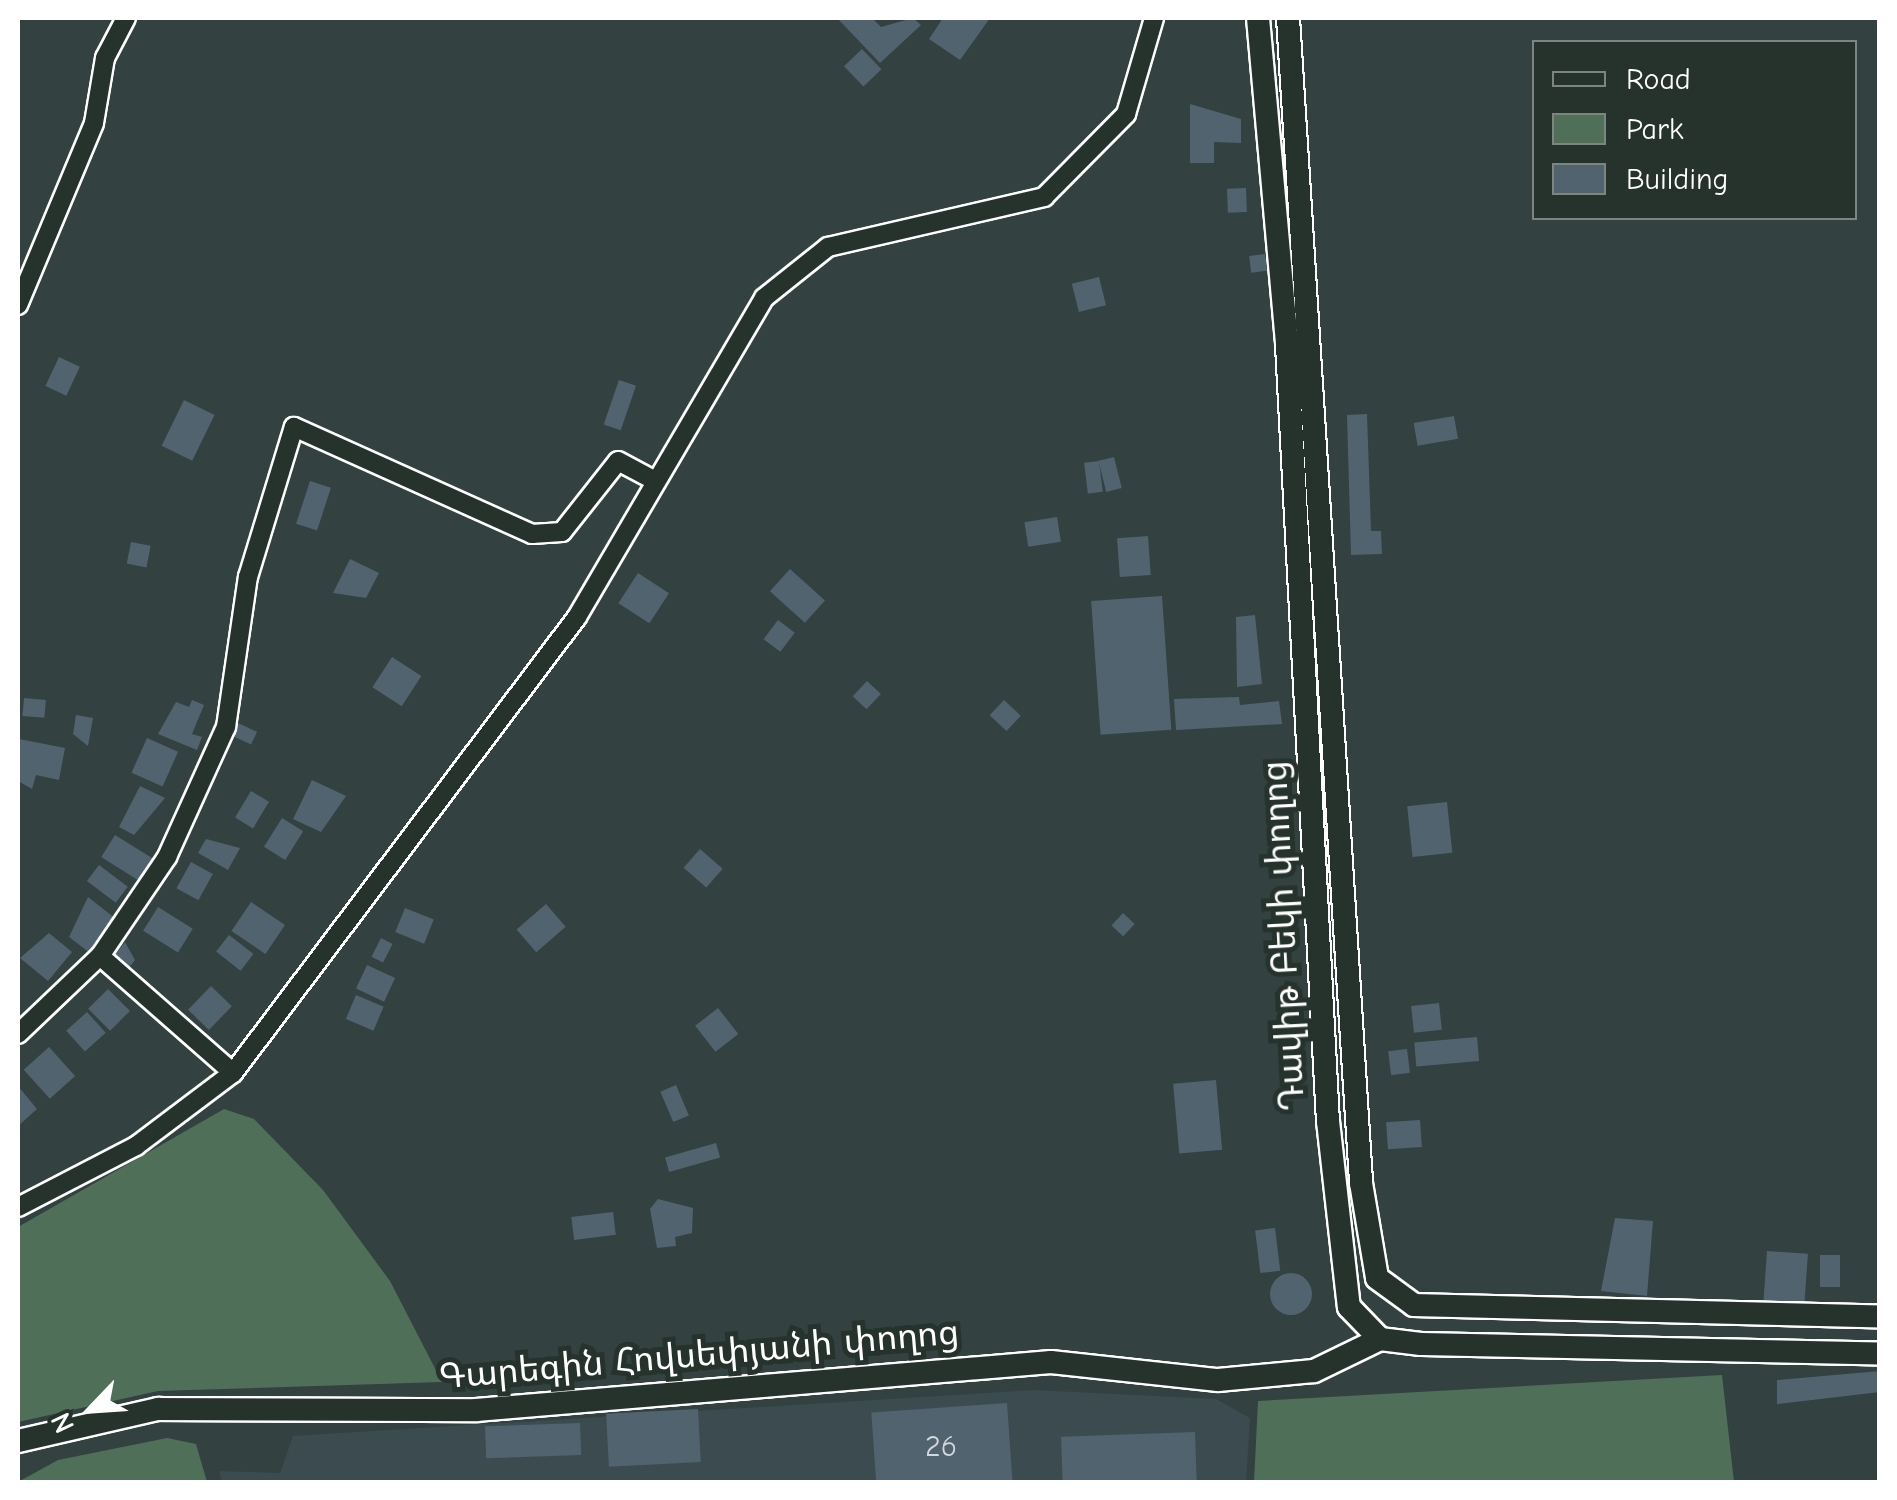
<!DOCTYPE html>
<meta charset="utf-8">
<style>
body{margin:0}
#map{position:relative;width:1897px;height:1500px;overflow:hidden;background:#334141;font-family:"Comic Neue","Noto Sans Armenian",sans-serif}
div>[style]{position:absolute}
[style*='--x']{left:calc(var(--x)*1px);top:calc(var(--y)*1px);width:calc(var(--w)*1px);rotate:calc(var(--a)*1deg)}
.built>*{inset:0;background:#3c4b4f}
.green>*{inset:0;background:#4f6f59}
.building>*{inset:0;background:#51636f;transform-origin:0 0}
.round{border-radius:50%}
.roads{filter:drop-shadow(2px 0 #fff) drop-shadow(-2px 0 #fff) drop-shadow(0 2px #fff) drop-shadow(0 -2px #fff)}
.minor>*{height:18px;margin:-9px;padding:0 9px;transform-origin:9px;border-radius:9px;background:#26332d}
.major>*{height:22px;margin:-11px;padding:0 11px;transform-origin:11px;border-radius:11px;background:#26332d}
span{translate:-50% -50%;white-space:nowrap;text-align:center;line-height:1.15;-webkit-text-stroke:10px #26332d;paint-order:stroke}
.number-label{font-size:30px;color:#d4d8db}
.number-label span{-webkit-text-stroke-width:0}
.street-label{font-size:35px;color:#fff}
.frame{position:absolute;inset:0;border:20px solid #fff;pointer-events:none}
.legend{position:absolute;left:1532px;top:40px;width:325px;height:180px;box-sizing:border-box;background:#26332d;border:2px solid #7d8581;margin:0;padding:12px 18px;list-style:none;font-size:30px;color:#fff}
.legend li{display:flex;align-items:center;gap:20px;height:50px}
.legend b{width:50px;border:2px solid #7d8581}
.north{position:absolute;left:40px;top:1360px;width:100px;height:100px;-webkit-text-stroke:8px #26332d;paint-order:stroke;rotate:245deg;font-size:28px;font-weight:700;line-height:40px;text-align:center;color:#fff}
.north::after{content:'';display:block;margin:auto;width:35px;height:45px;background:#fff;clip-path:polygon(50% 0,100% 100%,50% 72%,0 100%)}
</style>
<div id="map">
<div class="built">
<i style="clip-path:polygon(1034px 1390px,1216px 1399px,1250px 1418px,1246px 1482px,222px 1482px,219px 1471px,280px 1473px,293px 1436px)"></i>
</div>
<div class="green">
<i style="clip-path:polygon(224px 1109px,254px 1119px,323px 1190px,390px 1281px,442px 1382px,158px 1391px,18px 1422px,18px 1227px)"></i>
<i style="clip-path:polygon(1722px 1375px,1734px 1482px,1254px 1482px,1258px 1401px)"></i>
<i style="clip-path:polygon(167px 1438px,196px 1444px,207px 1482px,18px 1482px,58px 1460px)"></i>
</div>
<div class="building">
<i style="clip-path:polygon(837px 18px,872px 18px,881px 27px,913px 18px,921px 25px,880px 63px)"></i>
<i style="clip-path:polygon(943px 18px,990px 18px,960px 60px,929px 39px)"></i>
<i style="left:862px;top:49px;width:28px;height:25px;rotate:46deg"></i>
<i style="clip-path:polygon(1190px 104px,1241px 119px,1241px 143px,1214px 142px,1214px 163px,1190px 163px)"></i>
<i style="left:1246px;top:188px;width:24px;height:19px;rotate:88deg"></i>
<i style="left:1265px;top:254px;width:17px;height:16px;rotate:83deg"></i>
<i style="left:1099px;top:277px;width:29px;height:28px;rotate:76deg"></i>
<i style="left:59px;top:357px;width:23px;height:32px;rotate:25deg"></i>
<i style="left:619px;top:380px;width:18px;height:47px;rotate:19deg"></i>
<i style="left:184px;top:400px;width:34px;height:51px;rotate:26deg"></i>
<i style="clip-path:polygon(1367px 414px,1371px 531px,1381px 531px,1382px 554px,1351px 555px,1347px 415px)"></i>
<i style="left:1454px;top:416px;width:23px;height:41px;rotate:80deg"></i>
<i style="left:1114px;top:457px;width:32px;height:16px;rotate:76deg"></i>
<i style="left:1099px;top:461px;width:31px;height:15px;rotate:83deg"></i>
<i style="left:310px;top:481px;width:22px;height:45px;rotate:18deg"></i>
<i style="left:1057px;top:517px;width:25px;height:33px;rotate:81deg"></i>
<i style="left:1148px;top:536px;width:39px;height:31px;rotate:86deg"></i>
<i style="left:131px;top:542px;width:20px;height:22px;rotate:11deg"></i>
<i style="clip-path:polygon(350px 559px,379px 573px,366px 598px,333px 593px)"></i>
<i style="left:790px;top:569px;width:47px;height:30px;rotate:42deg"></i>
<i style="left:638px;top:573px;width:37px;height:36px;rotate:33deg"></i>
<i style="left:1162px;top:596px;width:134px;height:71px;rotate:86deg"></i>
<i style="clip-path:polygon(1255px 615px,1262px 684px,1237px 687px,1236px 617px)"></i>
<i style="left:778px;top:620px;width:21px;height:24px;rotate:37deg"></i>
<i style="left:392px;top:657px;width:35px;height:36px;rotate:33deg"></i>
<i style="left:867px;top:681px;width:19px;height:21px;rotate:43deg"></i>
<i style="clip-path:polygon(1239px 697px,1240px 705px,1279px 701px,1282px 724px,1176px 730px,1174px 699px)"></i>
<i style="left:24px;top:698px;width:22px;height:18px;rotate:5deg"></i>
<i style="clip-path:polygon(192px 700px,204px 705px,192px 734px,202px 737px,197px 750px,158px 734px,176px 702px,189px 707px)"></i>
<i style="left:1004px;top:700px;width:23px;height:21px;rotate:43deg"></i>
<i style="clip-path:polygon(76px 715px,93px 718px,88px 746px,73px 734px)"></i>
<i style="left:238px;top:723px;width:21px;height:14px;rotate:25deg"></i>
<i style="left:147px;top:738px;width:34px;height:38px;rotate:24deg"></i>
<i style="clip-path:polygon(19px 739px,65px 748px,59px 780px,36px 775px,32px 789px,18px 781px)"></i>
<i style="clip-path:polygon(312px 780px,346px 796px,321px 832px,293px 819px)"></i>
<i style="clip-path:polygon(140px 786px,165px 798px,134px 835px,119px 827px)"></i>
<i style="left:251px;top:791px;width:21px;height:31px;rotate:31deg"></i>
<i style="left:1447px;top:802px;width:51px;height:40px;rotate:84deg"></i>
<i style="left:282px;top:818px;width:25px;height:34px;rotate:32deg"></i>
<i style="left:115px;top:835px;width:45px;height:26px;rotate:32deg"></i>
<i style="clip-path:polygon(206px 839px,240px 848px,228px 870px,198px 853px)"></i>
<i style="left:700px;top:849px;width:30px;height:25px;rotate:41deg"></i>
<i style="left:191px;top:862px;width:25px;height:30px;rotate:29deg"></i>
<i style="left:99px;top:865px;width:36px;height:20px;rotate:37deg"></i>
<i style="clip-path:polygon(88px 897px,116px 919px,90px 953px,69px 937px)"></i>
<i style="left:251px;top:902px;width:41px;height:35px;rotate:34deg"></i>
<i style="left:546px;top:904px;width:30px;height:39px;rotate:49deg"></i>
<i style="left:158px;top:907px;width:41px;height:28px;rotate:32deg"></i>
<i style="left:405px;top:908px;width:31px;height:26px;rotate:22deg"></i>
<i style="left:1123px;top:913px;width:16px;height:17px;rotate:43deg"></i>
<i style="clip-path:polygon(49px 933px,72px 952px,48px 981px,20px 958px)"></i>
<i style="left:229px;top:935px;width:31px;height:21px;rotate:38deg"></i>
<i style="left:381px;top:938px;width:13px;height:21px;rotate:27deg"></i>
<i style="clip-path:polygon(125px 942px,135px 960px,126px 971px,111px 960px)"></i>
<i style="left:367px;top:965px;width:31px;height:26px;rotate:25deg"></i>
<i style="left:211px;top:986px;width:29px;height:33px;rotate:44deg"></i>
<i style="left:108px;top:989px;width:31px;height:28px;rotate:45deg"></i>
<i style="left:356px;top:995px;width:30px;height:26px;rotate:23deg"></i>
<i style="left:1439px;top:1003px;width:27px;height:28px;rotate:84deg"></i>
<i style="left:718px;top:1008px;width:33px;height:29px;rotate:52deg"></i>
<i style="left:87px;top:1012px;width:28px;height:28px;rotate:48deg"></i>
<i style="left:1477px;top:1037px;width:24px;height:63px;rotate:85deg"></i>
<i style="left:49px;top:1047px;width:39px;height:34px;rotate:48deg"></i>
<i style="left:1407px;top:1049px;width:24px;height:19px;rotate:83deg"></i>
<i style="left:1216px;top:1080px;width:70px;height:43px;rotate:85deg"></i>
<i style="left:676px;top:1085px;width:33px;height:17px;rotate:67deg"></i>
<i style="clip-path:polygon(18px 1086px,37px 1109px,18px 1126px)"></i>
<i style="left:1420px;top:1120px;width:27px;height:34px;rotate:86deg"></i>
<i style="left:716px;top:1143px;width:15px;height:53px;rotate:74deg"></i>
<i style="clip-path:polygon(658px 1199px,693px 1208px,692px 1233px,675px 1237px,676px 1246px,657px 1248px,650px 1209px)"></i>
<i style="left:613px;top:1212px;width:23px;height:42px;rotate:83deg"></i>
<i style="clip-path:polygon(1615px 1218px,1653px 1221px,1647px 1296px,1601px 1291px)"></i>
<i style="left:1275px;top:1228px;width:43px;height:20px;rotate:83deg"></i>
<i style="left:1767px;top:1251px;width:41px;height:49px;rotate:4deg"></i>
<i style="left:1820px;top:1255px;width:20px;height:32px"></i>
<i class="round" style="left:1270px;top:1273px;width:42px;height:42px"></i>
<i style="clip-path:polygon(1880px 1371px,1880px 1392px,1777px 1404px,1777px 1380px)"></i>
<i style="left:1007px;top:1403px;width:79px;height:136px;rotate:86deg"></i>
<i style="left:698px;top:1409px;width:53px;height:92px;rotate:87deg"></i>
<i style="left:580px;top:1423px;width:32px;height:95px;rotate:88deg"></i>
<i style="left:1195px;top:1432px;width:50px;height:134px;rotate:88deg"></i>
</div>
<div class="roads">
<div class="minor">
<i style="--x:18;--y:305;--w:197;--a:-67.3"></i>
<i style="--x:94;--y:123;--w:66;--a:-80.4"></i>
<i style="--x:105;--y:58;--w:45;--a:-62.3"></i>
<i style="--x:100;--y:956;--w:177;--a:41.3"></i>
<i style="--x:18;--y:1034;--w:113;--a:-43.6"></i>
<i style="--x:100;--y:956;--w:120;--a:-55.9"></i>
<i style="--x:167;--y:857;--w:143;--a:-65.6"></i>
<i style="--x:226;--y:727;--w:152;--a:-81.7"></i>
<i style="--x:248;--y:577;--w:157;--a:-73"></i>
<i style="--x:294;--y:427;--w:261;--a:24.2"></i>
<i style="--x:532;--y:534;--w:30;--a:-4"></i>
<i style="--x:562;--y:532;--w:90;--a:-51.7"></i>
<i style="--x:618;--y:461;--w:38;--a:28"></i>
<i style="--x:18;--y:1207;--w:133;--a:-27.3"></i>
<i style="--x:136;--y:1146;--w:121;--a:-37"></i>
<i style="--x:233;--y:1073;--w:571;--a:-52.97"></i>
<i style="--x:577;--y:617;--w:370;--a:-59.6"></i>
<i style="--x:764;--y:298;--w:82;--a:-38.6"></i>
<i style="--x:828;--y:247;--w:222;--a:-13"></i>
<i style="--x:1044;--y:197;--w:117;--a:-45.3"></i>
<i style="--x:1126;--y:114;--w:100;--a:-73.7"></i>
</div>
<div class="major">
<i style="--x:1258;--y:18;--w:328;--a:84.9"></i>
<i style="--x:1287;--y:345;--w:777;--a:86.98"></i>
<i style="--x:1328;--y:1121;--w:187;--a:83.6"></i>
<i style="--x:1349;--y:1307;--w:45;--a:45.9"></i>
<i style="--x:1380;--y:1339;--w:41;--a:7"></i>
<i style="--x:1421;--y:1344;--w:459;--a:1.2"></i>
<i style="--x:1288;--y:18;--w:1167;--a:86.41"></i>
<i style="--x:1361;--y:1183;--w:96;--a:80.4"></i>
<i style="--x:1377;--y:1278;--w:46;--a:36.1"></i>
<i style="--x:1414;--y:1305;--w:466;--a:1.4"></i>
<i style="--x:18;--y:1441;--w:144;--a:-12.9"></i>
<i style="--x:158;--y:1409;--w:318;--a:0.2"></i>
<i style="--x:476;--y:1410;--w:577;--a:-4.77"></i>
<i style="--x:1051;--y:1362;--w:168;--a:6.2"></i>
<i style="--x:1218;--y:1380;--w:96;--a:-5.4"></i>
<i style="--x:1314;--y:1371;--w:73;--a:-25.9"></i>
</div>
</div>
<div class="number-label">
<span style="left:941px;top:1447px">26</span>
</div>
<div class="street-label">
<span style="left:1284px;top:936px;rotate:-93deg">Դավիթ Բեկի փողոց</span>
<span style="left:699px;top:1355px;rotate:-5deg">Գարեգին Հովսեփյանի փողոց</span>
</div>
<div class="frame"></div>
<ul class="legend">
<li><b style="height:12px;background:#26332d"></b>Road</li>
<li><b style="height:28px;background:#4f6f59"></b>Park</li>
<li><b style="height:28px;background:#51636f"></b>Building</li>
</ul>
<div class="north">N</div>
</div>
